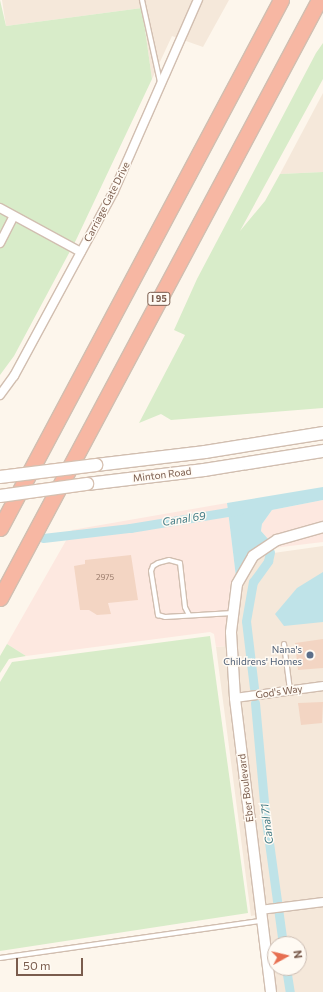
<!DOCTYPE html>
<style>
body{margin:0}
#map{position:relative;width:323px;height:992px;overflow:hidden;background:#fdf6ec;font-family:Commissioner,sans-serif}
div>[style]{position:absolute}
[style*='--x']{left:calc(var(--x)*1px);top:calc(var(--y)*1px);width:calc(var(--w)*1px);rotate:calc(var(--a)*1deg)}
.residential>*{inset:0;background:#f5e8da}
.commercial>*{inset:0;background:#fde8e0}
.green>*{inset:0;background:#d8ecc9}
.water>*{inset:0;background:#bfe3e8}
.canal>*{height:9px;margin:-4.5px;padding:0 4.5px;transform-origin:4.5px;border-radius:4.5px;background:#bfe3e8}
.building>*{inset:0;background:#f3d5c3}
.roads{filter:drop-shadow(1px 0 #d1beb0) drop-shadow(-1px 0 #d1beb0) drop-shadow(0 1px #d1beb0) drop-shadow(0 -1px #d1beb0)}
.service>*{height:4px;margin:-2px;padding:0 2px;transform-origin:2px;border-radius:2px;background:#fff}
.minor>*{height:8px;margin:-4px;padding:0 4px;transform-origin:4px;border-radius:4px;background:#fff}
.tertiary>*{height:10px;margin:-5px;padding:0 5px;transform-origin:5px;border-radius:5px;background:#fff}
.secondary>*{height:12px;margin:-6px;padding:0 6px;transform-origin:6px;border-radius:6px;background:#fff}
.motorway>*{height:15px;margin:-7.5px;padding:0 7.5px;transform-origin:7.5px;border-radius:7.5px;background:#f7b7a3}
.bridges{filter:drop-shadow(1px 0 #d6c0b0) drop-shadow(-1px 0 #d6c0b0) drop-shadow(0 1px #d6c0b0) drop-shadow(0 -1px #d6c0b0)}
.secondary-bridge>*{height:12px;margin:-6px;padding:0 6px;transform-origin:6px;border-radius:6px;background:#fff}
.dots>*{width:11px;height:11px;translate:-50% -50%;box-sizing:border-box;border:2px solid #fffaf3;border-radius:50%}
span{translate:-50% -50%;white-space:nowrap;text-align:center;line-height:1.15;-webkit-text-stroke:3px #fffaf3;paint-order:stroke}
.number-label{font-size:8px;color:#987a6a}
.number-label span{-webkit-text-stroke-width:0}
.shield-label span{padding:1px 3px;background:#fffaf3;border:1px solid;border-radius:3px;-webkit-text-stroke-width:0}
.shield-label{font-size:9px;color:#7a5c4d;font-weight:700}
.street-label{font-size:10px;color:#7a5c4d}
.service-label{font-size:10px;color:#4e5e75}
.right{translate:-100% -50%;text-align:right}
.water-label{font-size:11px;color:#437c86;font-style:italic}
.north{position:absolute;left:267px;top:936px;width:40px;height:40px;box-sizing:border-box;background:#fffaf3;border:1px solid #cabbb1;border-radius:50%;rotate:82deg;font-size:11px;font-weight:700;line-height:16px;text-align:center;color:#7a5c4d}
.north::after{content:'';display:block;margin:auto;width:14px;height:18px;background:#e76f51;clip-path:polygon(50% 0,100% 100%,50% 72%,0 100%)}
.scale{position:absolute;left:16px;top:958px;width:67px;height:18px;box-sizing:border-box;border:2px solid #7a5c4d;border-top:0;padding-left:5px;font-size:12px;line-height:14px;white-space:nowrap;color:#7a5c4d;-webkit-text-stroke:3px #fffaf3;paint-order:stroke}
</style>
<div id="map">
<div class="residential">
<i style="clip-path:polygon(2px 0,229px 0,203px 47px,172px 36px,152px 79px,142px 8px,6px 26px)"></i>
<i style="clip-path:polygon(323px 93px,323px 172px,280px 174px)"></i>
<i style="clip-path:polygon(evenodd,323px 546px,323px 992px,271px 992px,231px 632px,237px 584px,253px 556px,323px 546px,275px 944px,299px 944px,299px 968px,275px 968px,275px 944px)"></i>
<i style="clip-path:polygon(227px 646px,230px 698px,256px 915px,251px 916px,216px 647px)"></i>
</div>
<div class="commercial">
<i style="clip-path:polygon(323px 500px,323px 523px,274px 536px,269px 540px,261px 531px,262px 524px,272px 510px)"></i>
<i style="clip-path:polygon(227px 503px,236px 577px,230px 586px,227px 646px,216px 647px,214px 634px,210px 632px,26px 656px,7px 644px,72px 530px)"></i>
<i style="clip-path:polygon(323px 532px,323px 542px,273px 548px,279px 544px)"></i>
</div>
<div class="green">
<i style="clip-path:polygon(0 0,6px 26px,142px 8px,152px 79px,76px 240px,14px 356px,0 375px)"></i>
<i style="clip-path:polygon(323px 43px,323px 79px,240px 231px,265px 201px,280px 174px,323px 172px,323px 408px,171px 420px,161px 414px,139px 423px,185px 335px,174px 330px,197px 279px,316px 53px)"></i>
<i style="clip-path:polygon(210px 636px,248px 913px,0 951px,0 682px,12px 662px)"></i>
<i style="clip-path:polygon(7px 644px,26px 656px,9px 659px,0 673px,0 656px)"></i>
</div>
<div class="water">
<i style="clip-path:polygon(323px 487px,323px 500px,272px 510px,262px 524px,261px 531px,269px 540px,236px 577px,227px 503px)"></i>
<i style="clip-path:polygon(323px 572px,323px 622px,284px 626px,275px 614px,297px 588px)"></i>
</div>
<div class="canal">
<i style="--x:43;--y:538;--w:88;--a:-6.6"></i>
<i style="--x:130;--y:528;--w:111;--a:-9.3"></i>
<i style="--x:254;--y:688;--w:67;--a:-96.8"></i>
<i style="--x:246;--y:621;--w:40;--a:-80"></i>
<i style="--x:253;--y:582;--w:26;--a:-54"></i>
<i style="--x:268;--y:561;--w:9;--a:-77"></i>
<i style="--x:255;--y:703;--w:110;--a:84.8"></i>
<i style="--x:265;--y:813;--w:132;--a:82.2"></i>
<i style="--x:286;--y:968;--w:24;--a:81"></i>
</div>
<div class="building">
<i style="clip-path:polygon(131px 555px,138px 600px,108px 603px,111px 614px,97px 615px,89px 610px,80px 610px,74px 566px,85px 564px,85px 560px)"></i>
<i style="clip-path:polygon(323px 639px,323px 668px,298px 670px,295px 643px)"></i>
<i style="clip-path:polygon(323px 702px,322px 723px,301px 725px,298px 703px)"></i>
</div>
<div class="roads">
<div class="service">
<i style="--x:142;--y:0;--w:84;--a:77.6"></i>
<i style="--x:189;--y:615;--w:9;--a:-117"></i>
<i style="--x:185;--y:607;--w:44;--a:-96.5"></i>
<i style="--x:180;--y:563;--w:11;--a:-165"></i>
<i style="--x:169;--y:560;--w:11;--a:165"></i>
<i style="--x:158;--y:563;--w:6;--a:149"></i>
<i style="--x:153;--y:566;--w:5;--a:112"></i>
<i style="--x:151;--y:571;--w:45;--a:81"></i>
<i style="--x:158;--y:615;--w:7;--a:16"></i>
<i style="--x:165;--y:617;--w:68;--a:-3.4"></i>
<i style="--x:284;--y:644;--w:46;--a:82.6"></i>
<i style="--x:0;--y:958;--w:264;--a:-8.1"></i>
</div>
<div class="minor">
<i style="--x:0;--y:208;--w:92;--a:28.5"></i>
<i style="--x:0;--y:243;--w:30;--a:-63"></i>
<i style="--x:0;--y:395;--w:24;--a:-54"></i>
<i style="--x:14;--y:376;--w:210;--a:-61.6"></i>
<i style="--x:114;--y:191;--w:209;--a:-66.3"></i>
<i style="--x:235;--y:698;--w:89;--a:-7.8"></i>
<i style="--x:260;--y:910;--w:64;--a:-7.2"></i>
</div>
<div class="tertiary">
<i style="--x:271;--y:992;--w:296;--a:-97"></i>
<i style="--x:235;--y:698;--w:66;--a:-93.5"></i>
<i style="--x:231;--y:632;--w:48;--a:-82.9"></i>
<i style="--x:237;--y:584;--w:32;--a:-60"></i>
<i style="--x:253;--y:556;--w:29;--a:-34"></i>
<i style="--x:277;--y:540;--w:48;--a:-15.8"></i>
</div>
<div class="secondary">
<i style="--x:96;--y:465;--w:110;--a:-6.8"></i>
<i style="--x:205;--y:452;--w:120;--a:-9.1"></i>
<i style="--x:87;--y:484;--w:118;--a:-6.8"></i>
<i style="--x:204;--y:470;--w:121;--a:-9.1"></i>
</div>
<div class="motorway">
<i style="--x:0;--y:528;--w:598;--a:-61.98"></i>
<i style="--x:0;--y:598;--w:678;--a:-61.92"></i>
</div>
</div>
<div class="bridges">
<div class="secondary-bridge">
<i style="--x:0;--y:477;--w:97;--a:-7.1"></i>
<i style="--x:0;--y:496;--w:88;--a:-7.9"></i>
</div>
</div>
<div class="dots">
<i style="left:310px;top:655px;background:#5c6f8a"></i>
</div>
<div class="number-label">
<span style="left:105px;top:578px">2975</span>
</div>
<div class="shield-label">
<span style="left:159px;top:299px">I 95</span>
</div>
<div class="street-label">
<span style="left:107px;top:202px;rotate:-63deg">Carriage Gate Drive</span>
<span style="left:162px;top:475px;rotate:-7deg">Minton Road</span>
<span style="left:279px;top:692px;rotate:-8deg">God's Way</span>
<span style="left:246px;top:788px;rotate:-97deg">Eber Boulevard</span>
</div>
<div class="service-label">
<span class="right" style="left:302px;top:655px">Nana's<br>Childrens' Homes</span>
</div>
<div class="water-label">
<span style="left:184px;top:519px;rotate:-9deg">Canal 69</span>
<span style="left:267px;top:824px;rotate:-97deg">Canal 71</span>
</div>
<div class="north">N</div>
<div class="scale">50 m</div>
</div>
